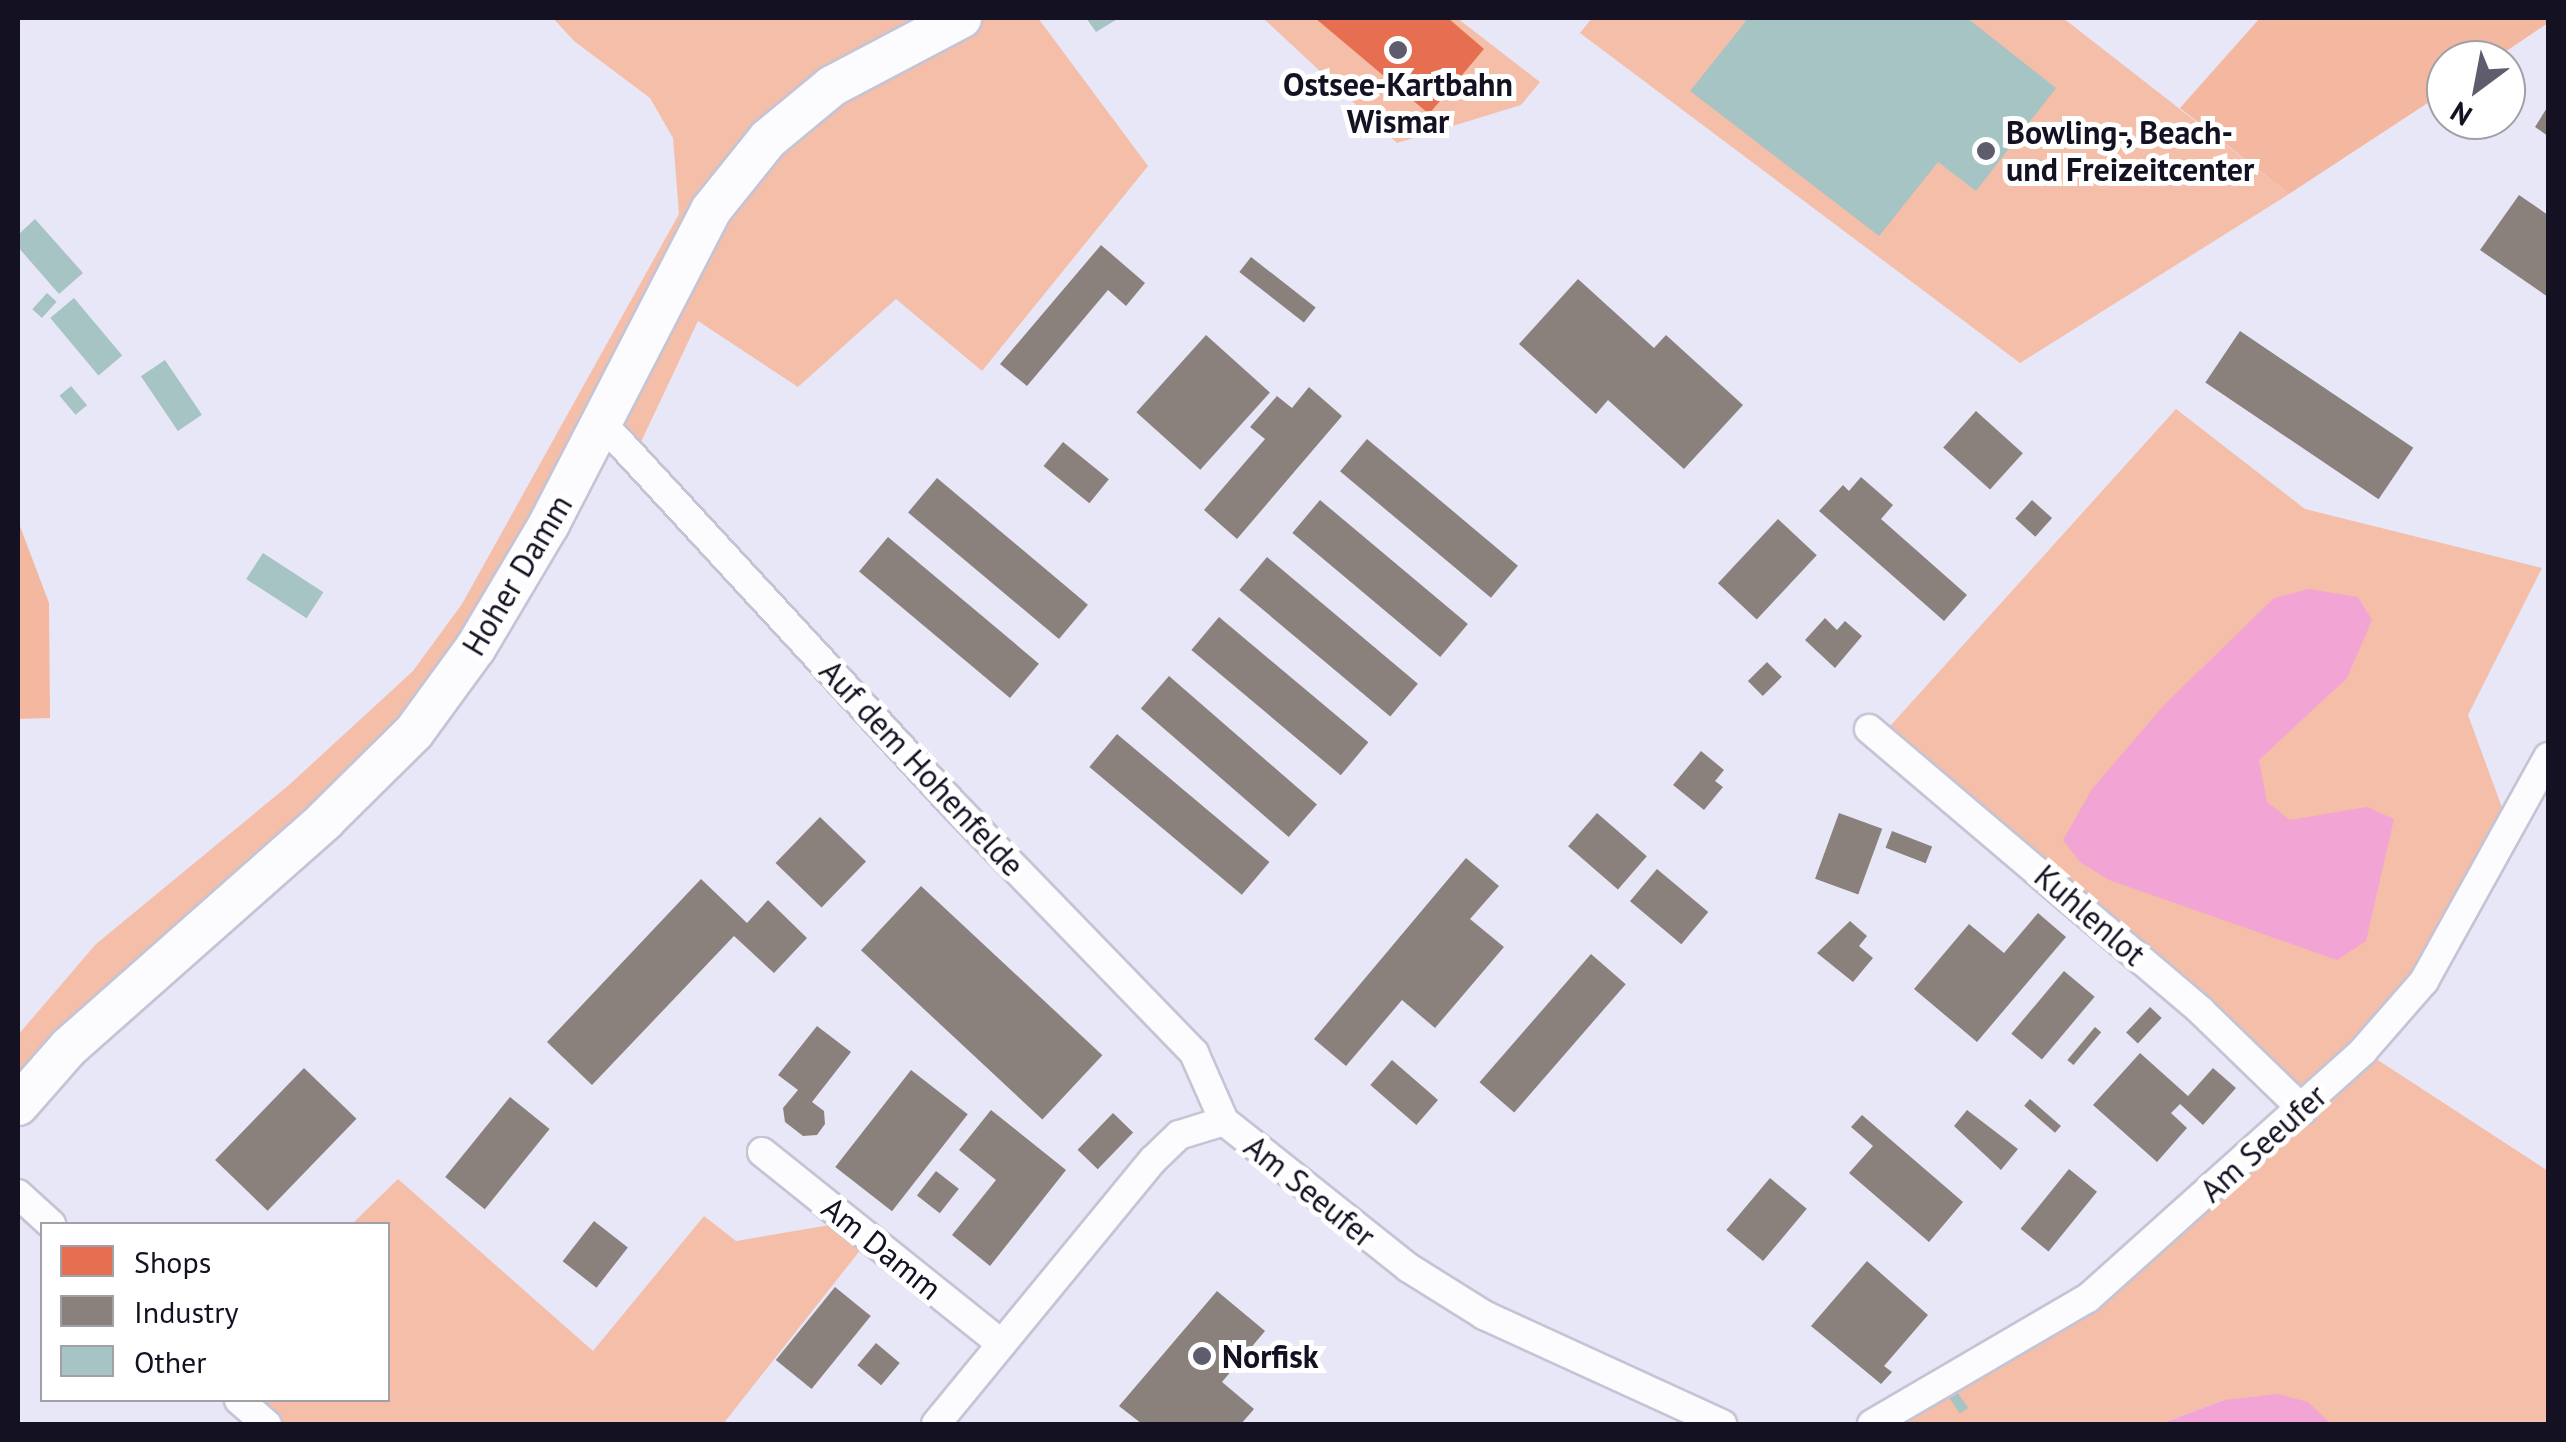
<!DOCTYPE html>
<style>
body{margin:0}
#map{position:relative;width:2566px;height:1442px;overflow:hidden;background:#e8e7f8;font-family:"PT Sans",sans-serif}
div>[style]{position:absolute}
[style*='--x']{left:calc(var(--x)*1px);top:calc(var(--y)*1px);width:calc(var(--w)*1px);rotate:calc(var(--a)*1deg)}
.green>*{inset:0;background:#f4bea9}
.forest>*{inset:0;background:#f3b89f}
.water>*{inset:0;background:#f2a5d4}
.shops>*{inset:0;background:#e76f51}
.industry>*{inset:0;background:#8a817c;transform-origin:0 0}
.building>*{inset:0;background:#a5c4c3;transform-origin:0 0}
.roads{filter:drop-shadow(2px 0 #c5c4d5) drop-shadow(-2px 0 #c5c4d5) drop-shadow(0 2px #c5c4d5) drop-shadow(0 -2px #c5c4d5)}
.minor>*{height:28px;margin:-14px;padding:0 14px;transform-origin:14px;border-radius:14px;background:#fcfbfe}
.secondary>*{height:40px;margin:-20px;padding:0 20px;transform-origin:20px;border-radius:20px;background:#fcfbfe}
.dots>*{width:28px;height:28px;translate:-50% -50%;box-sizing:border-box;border:5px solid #fff;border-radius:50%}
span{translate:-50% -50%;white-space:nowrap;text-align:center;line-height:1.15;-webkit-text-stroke:10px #fff;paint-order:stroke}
.poi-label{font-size:32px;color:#131122;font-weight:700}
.left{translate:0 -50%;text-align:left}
.street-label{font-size:32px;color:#131122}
.frame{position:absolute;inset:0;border:20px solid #131122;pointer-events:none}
.legend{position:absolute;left:40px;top:1222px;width:350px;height:180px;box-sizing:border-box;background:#fff;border:2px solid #a1a0a7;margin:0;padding:12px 18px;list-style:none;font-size:30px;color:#131122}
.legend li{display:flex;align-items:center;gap:20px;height:50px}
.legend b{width:50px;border:2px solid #a1a0a7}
.north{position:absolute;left:2426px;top:40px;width:100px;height:100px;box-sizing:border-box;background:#fff;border:2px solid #a1a0a7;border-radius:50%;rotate:212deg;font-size:28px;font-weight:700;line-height:40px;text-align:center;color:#131122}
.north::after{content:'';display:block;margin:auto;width:35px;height:45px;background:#5e5c6d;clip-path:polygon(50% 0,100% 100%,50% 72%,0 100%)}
</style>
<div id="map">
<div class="green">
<i style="clip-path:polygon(553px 18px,1038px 18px,1148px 166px,982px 371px,896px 299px,798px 387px,698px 321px,632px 461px,604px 425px,476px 647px,18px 1105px,18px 1035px,96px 944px,289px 785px,413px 671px,462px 604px,679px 214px,673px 138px,650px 98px,574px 41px)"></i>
<i style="clip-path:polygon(1263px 18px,1457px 18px,1540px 82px,1521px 105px,1397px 143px)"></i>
<i style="clip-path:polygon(1592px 18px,2063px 18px,2289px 194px,2020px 363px,1580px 33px)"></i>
<i style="clip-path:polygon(2176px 409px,2305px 509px,2542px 568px,2468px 715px,2511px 832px,2364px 1051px,2548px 1171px,2548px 1424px,2331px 1424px,2224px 1400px,2160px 1424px,1883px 1424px,2088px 1298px,2303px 1110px,1882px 735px)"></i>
<i style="clip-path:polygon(398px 1179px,593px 1351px,704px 1216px,736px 1241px,848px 1222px,869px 1239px,723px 1424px,267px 1424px,239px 1400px,388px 1400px,388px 1224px,352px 1224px)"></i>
</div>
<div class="forest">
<i style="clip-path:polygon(2260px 18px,2548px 18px,2548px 23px,2493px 60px,2446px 60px,2446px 91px,2289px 194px,2180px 108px)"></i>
<i style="clip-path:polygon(18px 521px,49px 603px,50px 718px,18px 719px)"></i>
</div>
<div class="water">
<i style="clip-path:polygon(2309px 589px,2358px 597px,2372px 620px,2347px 678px,2259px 760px,2267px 802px,2290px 820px,2367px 807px,2394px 819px,2366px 941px,2337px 960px,2109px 880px,2080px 862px,2063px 840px,2092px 789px,2164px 705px,2274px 598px)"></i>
<i style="clip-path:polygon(2278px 1394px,2308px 1402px,2331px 1424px,2160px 1424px,2224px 1400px)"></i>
</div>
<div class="shops">
<i style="clip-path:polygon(1315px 18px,1448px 18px,1484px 49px,1429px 114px)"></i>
</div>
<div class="industry">
<i style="clip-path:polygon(2548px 106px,2548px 136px,2535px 127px)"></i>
<i style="clip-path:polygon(2519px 195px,2548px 215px,2548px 297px,2480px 250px)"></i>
<i style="clip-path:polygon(1101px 245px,1145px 283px,1126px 306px,1108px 290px,1027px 386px,1000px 364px)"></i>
<i style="left:1251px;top:257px;width:82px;height:19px;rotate:38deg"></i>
<i style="clip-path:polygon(1578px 279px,1654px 348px,1666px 335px,1743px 405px,1684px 469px,1608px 400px,1596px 414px,1519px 344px)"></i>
<i style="left:2240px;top:331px;width:209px;height:62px;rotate:34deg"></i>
<i style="left:1206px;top:335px;width:86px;height:104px;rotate:42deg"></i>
<i style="clip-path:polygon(1309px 387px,1342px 416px,1237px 539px,1204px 510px,1265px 439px,1250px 427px,1277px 396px,1292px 408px)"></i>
<i style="left:1976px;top:411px;width:63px;height:49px;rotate:42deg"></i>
<i style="left:1367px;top:439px;width:197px;height:42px;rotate:40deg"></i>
<i style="left:1063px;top:442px;width:59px;height:31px;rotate:39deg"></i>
<i style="clip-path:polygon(1861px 477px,1893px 505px,1881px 519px,1967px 595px,1944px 621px,1819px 511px,1843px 485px,1849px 491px)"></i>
<i style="left:937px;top:478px;width:197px;height:45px;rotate:40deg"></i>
<i style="left:1320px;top:500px;width:193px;height:43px;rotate:40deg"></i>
<i style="left:2032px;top:500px;width:27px;height:25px;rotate:42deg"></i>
<i style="left:1778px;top:519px;width:53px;height:88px;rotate:43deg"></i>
<i style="left:888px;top:537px;width:197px;height:45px;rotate:40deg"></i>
<i style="left:1267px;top:557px;width:197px;height:43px;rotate:40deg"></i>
<i style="left:1219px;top:617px;width:195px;height:43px;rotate:40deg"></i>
<i style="clip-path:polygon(1825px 618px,1837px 630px,1845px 621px,1862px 636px,1835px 668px,1805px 640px)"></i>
<i style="left:1767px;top:662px;width:21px;height:27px;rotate:45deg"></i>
<i style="left:1169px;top:676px;width:196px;height:43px;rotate:41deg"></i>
<i style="left:1117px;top:734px;width:199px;height:43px;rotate:40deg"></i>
<i style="clip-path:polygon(1701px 751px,1724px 770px,1715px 781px,1723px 787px,1704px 810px,1673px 785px)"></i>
<i style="left:1597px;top:813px;width:66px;height:44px;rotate:41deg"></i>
<i style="left:1839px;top:813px;width:46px;height:70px;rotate:20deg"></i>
<i style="left:820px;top:817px;width:64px;height:64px;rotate:44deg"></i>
<i style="left:1892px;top:831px;width:43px;height:18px;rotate:21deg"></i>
<i style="clip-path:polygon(1466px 858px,1499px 886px,1470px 919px,1504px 947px,1435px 1028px,1402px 1000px,1346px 1066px,1314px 1039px)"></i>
<i style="left:1657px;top:869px;width:67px;height:42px;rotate:40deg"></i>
<i style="clip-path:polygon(701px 879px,747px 923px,768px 900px,807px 938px,774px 973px,734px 936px,592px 1085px,547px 1042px)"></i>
<i style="left:921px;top:886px;width:248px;height:88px;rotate:43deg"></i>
<i style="clip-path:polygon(2038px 913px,2066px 937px,1977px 1042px,1914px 989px,1969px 924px,2004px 953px)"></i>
<i style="clip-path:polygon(1850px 921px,1867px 936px,1859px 946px,1873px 958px,1853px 982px,1817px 953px)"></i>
<i style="left:1591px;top:954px;width:46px;height:170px;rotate:41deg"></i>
<i style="left:2064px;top:971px;width:40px;height:82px;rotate:40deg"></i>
<i style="left:2150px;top:1007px;width:16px;height:35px;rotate:43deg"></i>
<i style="clip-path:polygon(817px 1026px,851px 1052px,812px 1102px,824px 1111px,825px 1124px,817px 1135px,803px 1136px,785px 1122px,783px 1108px,798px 1090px,778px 1075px)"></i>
<i style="left:2095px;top:1027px;width:8px;height:43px;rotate:40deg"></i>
<i style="clip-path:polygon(2140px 1053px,2188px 1096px,2213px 1068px,2236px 1088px,2203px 1125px,2180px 1104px,2171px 1113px,2187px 1128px,2157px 1162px,2093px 1105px)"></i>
<i style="left:1392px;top:1060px;width:61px;height:33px;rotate:41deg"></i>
<i style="left:304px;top:1068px;width:73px;height:128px;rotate:44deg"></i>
<i style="left:911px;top:1070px;width:72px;height:123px;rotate:38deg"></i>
<i style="left:510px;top:1097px;width:51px;height:103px;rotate:39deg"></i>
<i style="left:2030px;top:1099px;width:41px;height:9px;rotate:41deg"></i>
<i style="clip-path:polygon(991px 1110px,1066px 1170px,990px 1266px,952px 1235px,996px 1180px,959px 1150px)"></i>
<i style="clip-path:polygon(1967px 1110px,2018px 1149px,2001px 1170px,1954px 1126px)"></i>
<i style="left:1113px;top:1113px;width:28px;height:51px;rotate:44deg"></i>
<i style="clip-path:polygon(1862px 1115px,1963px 1202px,1929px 1242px,1849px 1173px,1873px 1146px,1851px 1127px)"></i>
<i style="left:2069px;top:1169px;width:36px;height:77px;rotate:39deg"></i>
<i style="left:936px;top:1171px;width:29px;height:31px;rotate:38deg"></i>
<i style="left:1770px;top:1178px;width:48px;height:68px;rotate:40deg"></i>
<i style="left:594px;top:1221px;width:43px;height:51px;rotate:38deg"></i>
<i style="clip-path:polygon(1867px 1261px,1928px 1315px,1884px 1366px,1892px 1372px,1881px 1384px,1811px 1326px)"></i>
<i style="left:835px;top:1287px;width:46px;height:94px;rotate:39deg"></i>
<i style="clip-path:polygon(1217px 1291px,1265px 1331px,1222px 1382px,1254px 1409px,1241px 1424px,1142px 1424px,1119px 1406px)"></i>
<i style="left:876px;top:1343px;width:31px;height:29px;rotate:40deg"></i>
</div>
<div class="building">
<i style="clip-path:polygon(1086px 18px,1119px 18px,1096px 32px)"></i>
<i style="clip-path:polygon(1741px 18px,1967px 18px,2056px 88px,1976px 191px,1938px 162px,1879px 236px,1690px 91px,1746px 21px)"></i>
<i style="clip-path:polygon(35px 219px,83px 273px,59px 294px,18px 247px,18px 235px)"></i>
<i style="left:47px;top:293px;width:13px;height:22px;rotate:42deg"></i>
<i style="left:74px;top:298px;width:75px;height:31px;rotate:50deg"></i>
<i style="left:165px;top:360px;width:66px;height:29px;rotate:56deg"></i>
<i style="left:71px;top:386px;width:25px;height:15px;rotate:50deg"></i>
<i style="left:263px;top:553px;width:72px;height:31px;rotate:33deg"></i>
<i style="left:1958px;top:1393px;width:18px;height:10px;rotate:56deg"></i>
</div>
<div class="roads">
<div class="minor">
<i style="--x:603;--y:424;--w:515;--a:47.36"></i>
<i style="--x:952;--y:803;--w:348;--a:45.9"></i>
<i style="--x:1194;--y:1053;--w:74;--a:66.2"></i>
<i style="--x:1224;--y:1121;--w:236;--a:38.5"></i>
<i style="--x:1409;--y:1268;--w:89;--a:32.1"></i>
<i style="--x:1484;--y:1315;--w:262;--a:24.6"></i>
<i style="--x:1869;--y:729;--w:436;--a:40.3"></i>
<i style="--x:2201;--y:1011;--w:142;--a:44.1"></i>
<i style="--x:762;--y:1152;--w:307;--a:38.7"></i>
<i style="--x:18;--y:1194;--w:45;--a:42.3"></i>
<i style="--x:239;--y:1400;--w:37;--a:41"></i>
<i style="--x:936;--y:1424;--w:342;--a:-50.6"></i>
<i style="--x:1153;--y:1160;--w:36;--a:-44"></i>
<i style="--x:1179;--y:1135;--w:47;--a:-17.3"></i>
<i style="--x:1872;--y:1424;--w:250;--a:-30.3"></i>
<i style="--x:2088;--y:1298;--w:370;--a:-41.9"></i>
<i style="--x:2363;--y:1051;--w:93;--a:-48.9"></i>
<i style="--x:2424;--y:981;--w:256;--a:-61"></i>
</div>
<div class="secondary">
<i style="--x:18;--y:1105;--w:77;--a:-48.7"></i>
<i style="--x:69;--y:1047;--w:341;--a:-41.5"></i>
<i style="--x:324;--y:821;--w:127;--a:-44.7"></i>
<i style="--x:414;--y:732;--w:105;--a:-53.9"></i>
<i style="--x:476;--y:647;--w:143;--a:-59.3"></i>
<i style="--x:549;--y:524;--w:353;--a:-62.7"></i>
<i style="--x:711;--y:210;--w:91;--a:-51.2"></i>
<i style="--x:768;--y:139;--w:83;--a:-39.6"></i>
<i style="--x:832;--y:86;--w:146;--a:-27.8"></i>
</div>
</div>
<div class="dots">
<i style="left:1398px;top:50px;background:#5e5c6d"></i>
<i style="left:1986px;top:151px;background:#5e5c6d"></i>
<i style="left:1202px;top:1356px;background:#5e5c6d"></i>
</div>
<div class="poi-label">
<span style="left:1398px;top:103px">Ostsee-Kartbahn<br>Wismar</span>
<span class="left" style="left:2006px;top:151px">Bowling-, Beach-<br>und Freizeitcenter</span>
<span class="left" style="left:1222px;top:1356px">Norfisk</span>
</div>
<div class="street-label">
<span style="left:517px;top:575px;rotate:-59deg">Hoher Damm</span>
<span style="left:922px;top:768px;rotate:47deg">Auf dem Hohenfelde</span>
<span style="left:2090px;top:915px;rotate:41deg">Kuhlenlot</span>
<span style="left:2263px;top:1143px;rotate:-42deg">Am Seeufer</span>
<span style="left:1310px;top:1191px;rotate:39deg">Am Seeufer</span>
<span style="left:882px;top:1248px;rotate:39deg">Am Damm</span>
</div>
<div class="frame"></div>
<ul class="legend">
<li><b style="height:28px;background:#e76f51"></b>Shops</li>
<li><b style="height:28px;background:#8a817c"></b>Industry</li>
<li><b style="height:28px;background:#a5c4c3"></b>Other</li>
</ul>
<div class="north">N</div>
</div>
